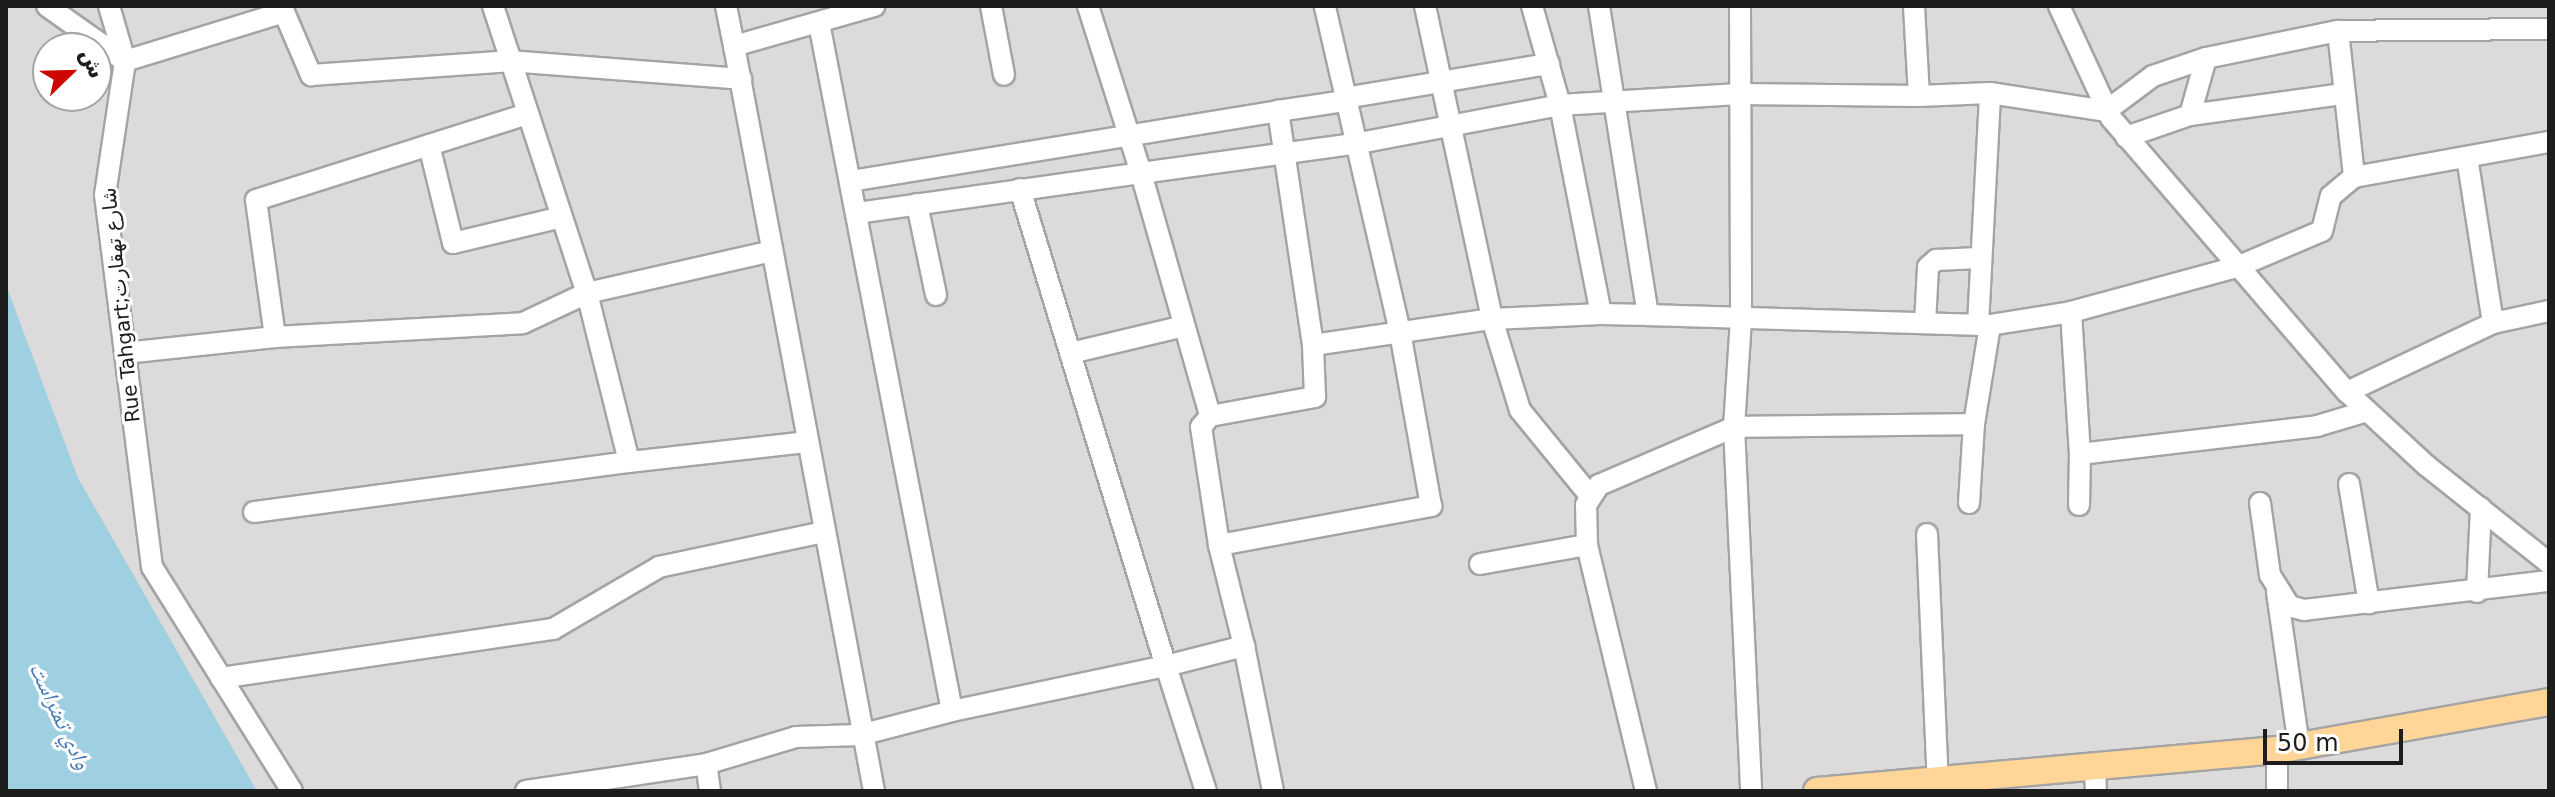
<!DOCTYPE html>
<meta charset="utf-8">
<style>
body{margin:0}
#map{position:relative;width:2555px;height:797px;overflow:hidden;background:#efece2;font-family:"DejaVu Sans","Noto Naskh Arabic",sans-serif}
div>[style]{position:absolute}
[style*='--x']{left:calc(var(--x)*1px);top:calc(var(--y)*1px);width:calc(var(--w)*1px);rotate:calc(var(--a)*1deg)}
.residential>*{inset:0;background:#dcdada}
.water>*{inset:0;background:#9fd0e1}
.roads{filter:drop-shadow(2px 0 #a4a4a4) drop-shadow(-2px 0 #a4a4a4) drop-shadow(0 2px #a4a4a4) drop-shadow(0 -2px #a4a4a4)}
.minor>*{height:20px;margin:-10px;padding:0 10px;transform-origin:10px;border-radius:10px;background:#fff}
.major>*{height:26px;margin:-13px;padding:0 13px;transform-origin:13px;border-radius:13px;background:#ffd698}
span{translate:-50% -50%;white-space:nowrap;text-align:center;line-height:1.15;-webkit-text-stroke:6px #fff;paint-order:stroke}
.street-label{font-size:20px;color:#1d1d1d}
.water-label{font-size:22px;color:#4377b4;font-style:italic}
.frame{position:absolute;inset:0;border:8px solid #1d1d1d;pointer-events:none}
.north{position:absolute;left:32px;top:32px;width:80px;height:80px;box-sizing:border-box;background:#fff;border:2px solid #a5a5a5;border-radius:50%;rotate:67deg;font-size:22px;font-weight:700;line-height:32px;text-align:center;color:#1d1d1d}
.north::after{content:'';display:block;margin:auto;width:28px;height:36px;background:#cb0700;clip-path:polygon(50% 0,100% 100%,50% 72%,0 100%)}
.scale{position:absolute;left:2263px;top:729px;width:140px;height:36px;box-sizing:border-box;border:4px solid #1d1d1d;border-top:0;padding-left:10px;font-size:24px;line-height:28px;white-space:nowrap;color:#1d1d1d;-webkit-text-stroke:6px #fff;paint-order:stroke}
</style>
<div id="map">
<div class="residential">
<i style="clip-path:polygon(evenodd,6px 6px,2549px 6px,2549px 791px,6px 791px,6px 6px,48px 48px,96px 48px,96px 96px,48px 96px,48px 48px)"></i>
</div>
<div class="water">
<i style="clip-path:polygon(6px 285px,78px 478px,257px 791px,6px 791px)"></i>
</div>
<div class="roads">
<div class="minor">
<i style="--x:47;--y:6;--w:95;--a:35.2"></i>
<i style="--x:109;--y:6;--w:57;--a:73.8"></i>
<i style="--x:493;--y:6;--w:302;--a:71.9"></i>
<i style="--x:587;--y:293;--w:174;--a:76"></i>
<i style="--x:629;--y:462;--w:179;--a:-6.4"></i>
<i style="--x:726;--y:6;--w:41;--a:78.7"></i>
<i style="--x:991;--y:6;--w:70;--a:79.3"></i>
<i style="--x:1088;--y:6;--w:175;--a:72.4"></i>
<i style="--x:1141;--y:173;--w:215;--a:-7.8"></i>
<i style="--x:1354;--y:144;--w:210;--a:-10.7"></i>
<i style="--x:1560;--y:105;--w:179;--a:-3.5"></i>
<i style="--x:1739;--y:94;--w:180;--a:0.6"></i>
<i style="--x:1919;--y:96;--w:90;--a:-93.2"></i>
<i style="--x:1425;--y:6;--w:320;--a:77.9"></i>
<i style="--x:1492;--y:319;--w:95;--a:72.9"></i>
<i style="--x:1520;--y:410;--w:112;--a:50.8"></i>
<i style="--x:1532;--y:6;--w:103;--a:74.2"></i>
<i style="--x:1560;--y:105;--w:213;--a:78.9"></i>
<i style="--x:1601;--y:314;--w:47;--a:1.2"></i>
<i style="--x:1599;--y:6;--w:313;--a:81"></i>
<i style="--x:1648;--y:315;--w:342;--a:1.7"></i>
<i style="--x:1740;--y:6;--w:313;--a:89.8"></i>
<i style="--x:1741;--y:319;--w:108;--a:93.7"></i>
<i style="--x:1734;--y:427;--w:364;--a:87.3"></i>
<i style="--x:2059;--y:6;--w:123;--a:65.1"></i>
<i style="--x:2111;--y:118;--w:362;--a:49.3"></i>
<i style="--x:2347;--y:392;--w:109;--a:42.8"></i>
<i style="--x:2427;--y:466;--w:156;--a:38.5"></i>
<i style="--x:2549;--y:29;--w:211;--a:179.5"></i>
<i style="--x:2338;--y:31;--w:147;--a:83.7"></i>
<i style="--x:2354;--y:177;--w:198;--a:-10.2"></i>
<i style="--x:1919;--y:96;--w:71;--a:-2.4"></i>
<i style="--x:1990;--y:93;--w:117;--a:8.8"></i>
<i style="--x:2106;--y:111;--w:59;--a:-36.7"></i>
<i style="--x:2153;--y:76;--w:56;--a:-18.8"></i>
<i style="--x:1345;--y:98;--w:207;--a:-9.5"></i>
<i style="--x:2190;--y:115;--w:155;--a:-7.8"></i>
<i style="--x:2126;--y:137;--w:68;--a:-19"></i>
<i style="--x:2190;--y:115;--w:59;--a:-74.3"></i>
<i style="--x:2206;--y:58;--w:135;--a:-11.6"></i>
<i style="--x:429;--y:145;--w:101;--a:76.2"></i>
<i style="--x:453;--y:243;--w:112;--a:-13.4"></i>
<i style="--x:851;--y:181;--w:433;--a:-9.3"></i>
<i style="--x:1020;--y:189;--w:499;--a:73"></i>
<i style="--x:1166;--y:666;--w:81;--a:-14.4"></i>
<i style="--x:1244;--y:646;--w:148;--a:78.7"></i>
<i style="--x:917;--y:204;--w:93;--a:78.2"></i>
<i style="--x:857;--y:213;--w:287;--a:-8"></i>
<i style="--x:1141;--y:173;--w:253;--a:74.1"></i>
<i style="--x:1210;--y:416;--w:14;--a:129"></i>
<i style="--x:1201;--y:427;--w:119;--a:81.3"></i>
<i style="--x:1219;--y:545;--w:104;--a:76.1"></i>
<i style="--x:2071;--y:312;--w:142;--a:86.4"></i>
<i style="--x:2080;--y:454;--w:239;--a:-6.7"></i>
<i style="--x:2317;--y:426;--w:52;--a:-16.7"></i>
<i style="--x:1925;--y:323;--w:56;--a:-86.9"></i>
<i style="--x:1928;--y:267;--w:11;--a:-41"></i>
<i style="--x:1936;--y:260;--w:42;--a:-2.7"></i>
<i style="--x:2493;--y:323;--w:57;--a:-12.1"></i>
<i style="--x:1978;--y:325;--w:232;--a:-87"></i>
<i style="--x:275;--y:337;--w:138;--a:-97.9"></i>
<i style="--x:256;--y:200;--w:284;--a:-17.6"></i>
<i style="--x:1313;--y:345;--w:237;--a:-98.5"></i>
<i style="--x:1278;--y:111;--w:68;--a:-8.5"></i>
<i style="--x:125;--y:353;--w:151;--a:-6.1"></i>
<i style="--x:275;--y:337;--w:248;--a:-3.2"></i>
<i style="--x:523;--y:323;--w:71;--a:-25.1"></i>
<i style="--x:587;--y:293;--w:190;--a:-12.8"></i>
<i style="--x:1071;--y:353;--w:116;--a:-13.4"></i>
<i style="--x:2347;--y:392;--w:161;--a:-25.3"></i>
<i style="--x:2493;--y:323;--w:168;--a:-98.9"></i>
<i style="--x:1210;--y:416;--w:107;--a:-10.3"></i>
<i style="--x:1315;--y:397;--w:52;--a:-92.2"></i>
<i style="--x:1313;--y:345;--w:181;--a:-8.3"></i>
<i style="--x:1492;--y:319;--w:109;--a:-2.6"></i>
<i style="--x:2349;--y:484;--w:121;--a:80.5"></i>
<i style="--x:1969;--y:503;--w:79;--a:-86.4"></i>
<i style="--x:2260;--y:503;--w:73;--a:82.1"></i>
<i style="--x:2270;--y:575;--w:36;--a:58"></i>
<i style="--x:2289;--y:606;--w:16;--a:15"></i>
<i style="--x:2304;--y:610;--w:247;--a:-6.8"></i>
<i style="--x:2079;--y:505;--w:51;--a:-88.9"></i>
<i style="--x:254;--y:512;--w:378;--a:-7.6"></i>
<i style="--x:1927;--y:534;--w:257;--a:87.5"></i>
<i style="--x:1219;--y:545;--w:216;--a:-10.4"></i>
<i style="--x:1431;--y:506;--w:177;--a:-100.1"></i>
<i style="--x:1400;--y:332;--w:335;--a:-103"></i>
<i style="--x:1480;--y:564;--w:109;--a:-10.1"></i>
<i style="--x:2277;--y:592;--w:156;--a:81.9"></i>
<i style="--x:2477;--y:592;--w:84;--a:-87.3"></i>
<i style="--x:221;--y:678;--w:336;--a:-8.4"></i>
<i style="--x:553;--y:629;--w:123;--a:-30.3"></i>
<i style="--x:659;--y:567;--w:168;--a:-12"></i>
<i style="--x:952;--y:711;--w:219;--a:-11.9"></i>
<i style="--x:1166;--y:666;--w:131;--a:72.3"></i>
<i style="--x:2095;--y:766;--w:25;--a:88"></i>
<i style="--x:292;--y:791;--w:264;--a:-122"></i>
<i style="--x:152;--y:567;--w:375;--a:-97.2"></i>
<i style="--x:105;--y:195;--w:135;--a:-81.5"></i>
<i style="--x:125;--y:61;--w:166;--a:-17.1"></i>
<i style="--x:284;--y:12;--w:69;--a:66.8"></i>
<i style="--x:311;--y:75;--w:198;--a:-4"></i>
<i style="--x:509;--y:61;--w:233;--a:4.4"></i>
<i style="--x:526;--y:791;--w:182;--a:-8.5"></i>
<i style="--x:710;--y:791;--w:27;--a:-98"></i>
<i style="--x:706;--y:764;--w:94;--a:-16.7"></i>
<i style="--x:796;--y:737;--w:64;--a:-1.8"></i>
<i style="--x:860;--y:735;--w:95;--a:-14.6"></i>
<i style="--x:952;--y:711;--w:701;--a:-100.94"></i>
<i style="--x:874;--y:791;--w:758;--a:-100.64"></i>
<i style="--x:734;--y:46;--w:146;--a:-15.9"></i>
<i style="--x:1646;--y:791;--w:253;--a:-103.5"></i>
<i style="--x:1587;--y:545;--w:40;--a:-91.4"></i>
<i style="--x:1586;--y:505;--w:24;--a:-57"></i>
<i style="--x:1599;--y:485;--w:147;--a:-23.2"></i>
<i style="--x:1734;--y:427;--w:240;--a:-0.7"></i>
<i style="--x:1974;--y:424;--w:100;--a:-80.8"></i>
<i style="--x:1990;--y:325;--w:82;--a:-9.1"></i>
<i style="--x:2071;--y:312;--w:172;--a:-15.2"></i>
<i style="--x:2237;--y:267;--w:92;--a:-23"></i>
<i style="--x:2322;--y:231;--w:36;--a:-76"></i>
<i style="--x:2331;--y:196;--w:30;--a:-40"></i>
<i style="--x:2277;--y:791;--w:41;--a:-90"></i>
</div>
<div class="major">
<i style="--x:1817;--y:791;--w:462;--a:-5.1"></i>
<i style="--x:2277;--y:750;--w:276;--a:-10"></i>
</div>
</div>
<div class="street-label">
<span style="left:121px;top:305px;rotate:-96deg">Rue Tahgart;شارع تهقارت</span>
</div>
<div class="water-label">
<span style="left:60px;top:716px;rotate:65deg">وادي تمنراست</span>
</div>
<div class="frame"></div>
<div class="north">ش</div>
<div class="scale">50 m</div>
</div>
